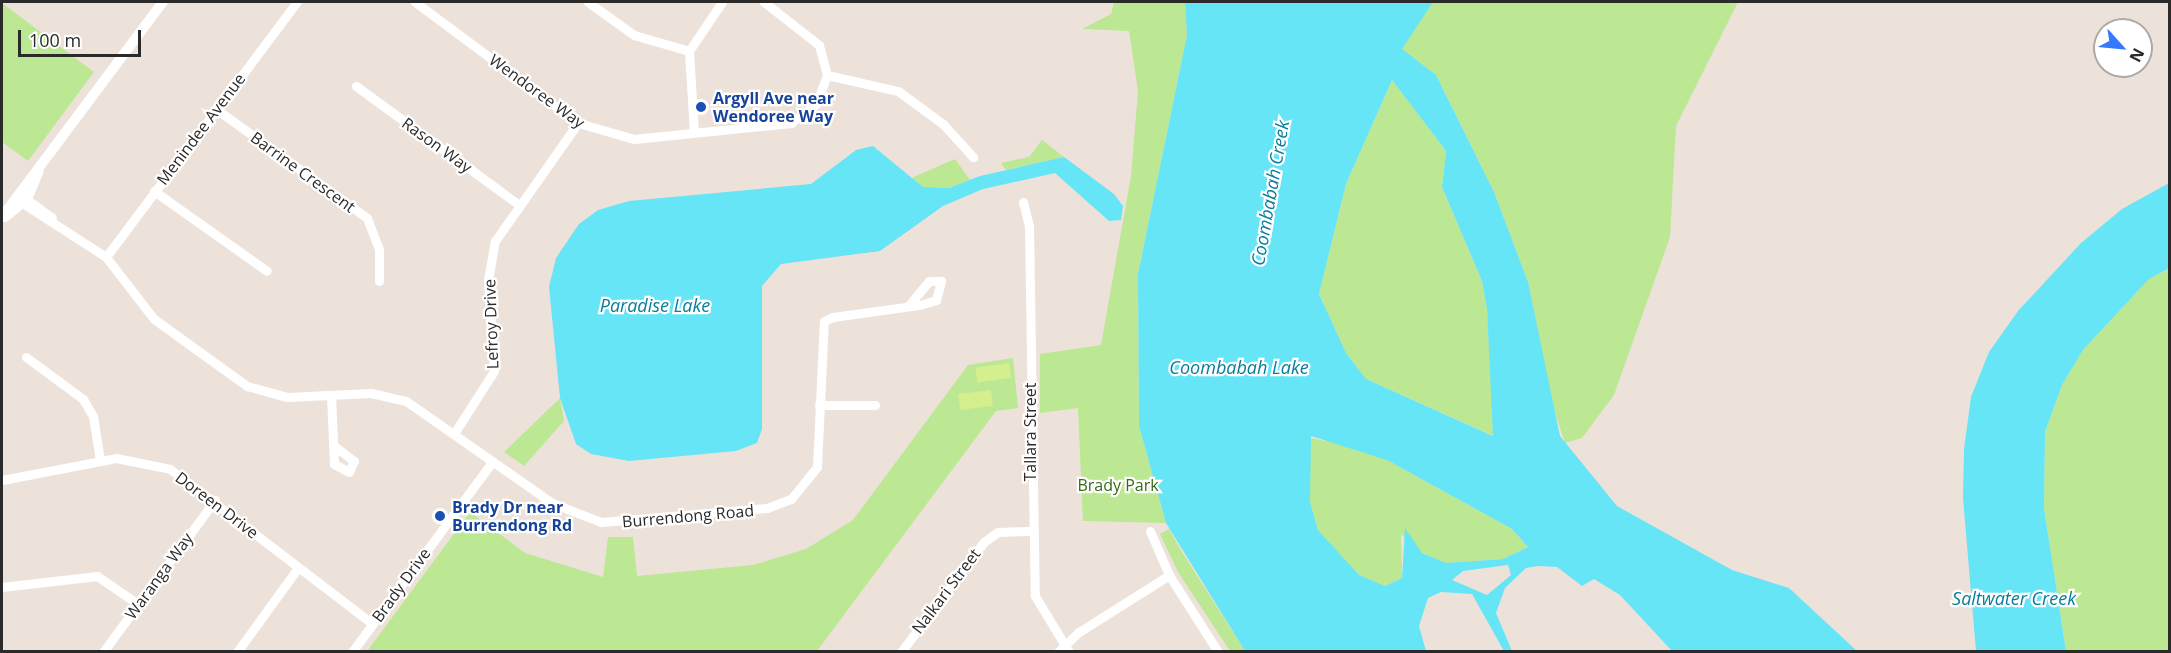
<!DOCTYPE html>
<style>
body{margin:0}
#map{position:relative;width:2171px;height:653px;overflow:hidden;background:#ede2da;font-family:"Open Sans",sans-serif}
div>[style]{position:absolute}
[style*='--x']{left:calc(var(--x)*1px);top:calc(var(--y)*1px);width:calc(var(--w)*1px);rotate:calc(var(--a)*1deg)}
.green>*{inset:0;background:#bce793}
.pitch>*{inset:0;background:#d4ef8e;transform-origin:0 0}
.water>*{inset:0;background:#66e5f6}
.minor>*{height:9px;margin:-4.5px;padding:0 4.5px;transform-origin:4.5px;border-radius:4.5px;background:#fff}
.tertiary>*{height:10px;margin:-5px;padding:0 5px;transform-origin:5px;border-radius:5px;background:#fff}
.dots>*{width:16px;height:16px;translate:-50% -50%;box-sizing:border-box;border:3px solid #fff;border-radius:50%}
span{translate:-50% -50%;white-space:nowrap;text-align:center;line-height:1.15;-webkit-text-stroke:4.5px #fff;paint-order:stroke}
.street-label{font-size:16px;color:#2a2a2a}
.transit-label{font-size:16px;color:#164399;font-weight:700}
.left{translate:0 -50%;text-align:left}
.park-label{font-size:16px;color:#346b15}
.water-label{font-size:18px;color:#067d9b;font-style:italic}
.frame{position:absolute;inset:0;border:3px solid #2a2a2a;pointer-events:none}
.north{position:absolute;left:2093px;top:18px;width:60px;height:60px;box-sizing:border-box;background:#fff;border:2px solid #aaa;border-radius:50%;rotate:117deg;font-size:16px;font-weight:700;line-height:24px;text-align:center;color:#2a2a2a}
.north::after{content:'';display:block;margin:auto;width:21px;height:27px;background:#3579ff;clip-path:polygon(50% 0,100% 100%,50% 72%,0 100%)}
.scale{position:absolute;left:18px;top:30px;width:123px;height:27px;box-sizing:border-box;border:3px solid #2a2a2a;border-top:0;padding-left:8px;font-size:18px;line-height:21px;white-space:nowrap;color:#2a2a2a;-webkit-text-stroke:4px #fff;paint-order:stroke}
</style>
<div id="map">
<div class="green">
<i style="clip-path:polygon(1114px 2px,1185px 2px,1187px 35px,1138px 274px,1139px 426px,1166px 523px,1083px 521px,1078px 408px,1040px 413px,1040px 354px,1101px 345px,1131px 176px,1138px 91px,1129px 31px,1082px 29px,1111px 14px)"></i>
<i style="clip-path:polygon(1433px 2px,1738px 2px,1676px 126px,1670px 237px,1614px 395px,1582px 438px,1565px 443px,1548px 391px,1528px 282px,1494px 192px,1436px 75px,1401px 49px)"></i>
<i style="clip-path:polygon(2px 3px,94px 72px,28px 161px,2px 142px)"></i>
<i style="clip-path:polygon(1392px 80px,1446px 151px,1442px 187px,1482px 281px,1487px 309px,1494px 436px,1366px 379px,1346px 353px,1319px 294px,1346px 184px)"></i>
<i style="clip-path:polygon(1042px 140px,1064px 157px,1006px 170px,1001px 163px,1029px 157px)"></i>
<i style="clip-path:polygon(955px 159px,970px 180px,949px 188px,923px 187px,909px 179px)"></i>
<i style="clip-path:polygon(2169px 268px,2169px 651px,2066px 651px,2044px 508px,2045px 432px,2062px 385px,2083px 350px,2149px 279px)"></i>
<i style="clip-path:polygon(1013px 358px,1018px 408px,996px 411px,817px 651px,368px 650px,470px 512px,525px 553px,603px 577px,608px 537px,633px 537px,637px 576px,753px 565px,806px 549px,853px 520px,968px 365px)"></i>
<i style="clip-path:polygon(560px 398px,564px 421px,524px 466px,504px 452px)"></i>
<i style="clip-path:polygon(1310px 438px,1357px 447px,1387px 460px,1512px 529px,1528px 547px,1503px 559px,1446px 563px,1422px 553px,1401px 534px,1402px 578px,1385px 586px,1358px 575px,1318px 530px,1310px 503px)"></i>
<i style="clip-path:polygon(1169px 529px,1182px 552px,1245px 651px,1230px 651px,1178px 572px,1160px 534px)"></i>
</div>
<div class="pitch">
<i style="left:1009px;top:363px;width:15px;height:34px;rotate:82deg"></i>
<i style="left:991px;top:390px;width:16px;height:33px;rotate:83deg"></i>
</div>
<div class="water">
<i style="clip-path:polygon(evenodd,1185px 2px,1433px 2px,1402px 49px,1436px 75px,1494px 192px,1528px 282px,1560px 436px,1617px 506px,1732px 570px,1789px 588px,1857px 651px,1672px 651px,1620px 595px,1594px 579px,1582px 586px,1557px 567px,1538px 566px,1526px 568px,1505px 588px,1496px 613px,1512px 651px,1504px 651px,1472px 594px,1441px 592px,1428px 598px,1419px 626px,1426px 651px,1245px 651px,1166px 523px,1139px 426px,1138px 274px,1187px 35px,1185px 2px,1392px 80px,1446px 151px,1442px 187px,1482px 281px,1487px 309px,1493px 436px,1366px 379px,1346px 353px,1319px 294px,1346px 184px,1392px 80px,1185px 2px,1311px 436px,1387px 460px,1512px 529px,1528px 547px,1503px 559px,1446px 563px,1422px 553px,1405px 528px,1402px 578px,1385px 586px,1359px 575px,1318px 530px,1310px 502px,1311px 436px,1185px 2px,1508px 565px,1511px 575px,1487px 595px,1452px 580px,1463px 571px,1508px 565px)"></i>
<i style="clip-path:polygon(873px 146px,923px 187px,949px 188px,980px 176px,1064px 157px,1114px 194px,1123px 206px,1121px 220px,1109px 221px,1055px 173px,983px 189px,943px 206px,880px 251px,781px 264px,762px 286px,762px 429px,757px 443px,736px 451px,629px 461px,591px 454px,576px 444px,560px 398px,549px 287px,556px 258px,579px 224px,598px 210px,629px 201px,811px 184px,856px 150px)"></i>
<i style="clip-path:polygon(2169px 183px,2169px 268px,2149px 279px,2083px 350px,2062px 385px,2045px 432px,2044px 508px,2066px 651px,1976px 651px,1963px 498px,1964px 449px,1971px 397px,1989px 352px,2018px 311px,2081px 243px,2122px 209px)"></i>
</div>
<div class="minor">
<i style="--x:415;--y:2;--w:203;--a:36.6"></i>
<i style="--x:578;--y:123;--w:58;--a:15.9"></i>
<i style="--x:634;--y:139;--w:158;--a:-5.8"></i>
<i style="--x:791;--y:123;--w:31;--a:-37"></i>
<i style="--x:816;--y:104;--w:31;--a:-69"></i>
<i style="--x:827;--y:75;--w:31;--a:-105"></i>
<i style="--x:819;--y:45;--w:70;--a:-142"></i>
<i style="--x:588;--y:2;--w:57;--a:35.7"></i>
<i style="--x:634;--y:35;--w:57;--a:16.2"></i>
<i style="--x:827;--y:75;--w:73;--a:12.7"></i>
<i style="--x:898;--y:91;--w:56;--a:36.3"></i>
<i style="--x:943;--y:124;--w:45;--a:47.7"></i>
<i style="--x:356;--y:86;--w:200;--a:36.1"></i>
<i style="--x:216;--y:109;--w:186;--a:35.8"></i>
<i style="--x:367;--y:218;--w:34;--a:69"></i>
<i style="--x:379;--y:250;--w:31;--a:90"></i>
<i style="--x:694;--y:133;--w:82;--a:-93.5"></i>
<i style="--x:689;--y:51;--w:59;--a:-56"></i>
<i style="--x:154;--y:191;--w:138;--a:35.3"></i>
<i style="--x:22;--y:196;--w:37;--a:36"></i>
<i style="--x:27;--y:199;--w:7;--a:90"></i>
<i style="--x:27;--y:206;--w:94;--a:32.8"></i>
<i style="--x:106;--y:257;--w:78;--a:52.3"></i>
<i style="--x:154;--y:319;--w:115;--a:35.8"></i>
<i style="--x:247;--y:386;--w:41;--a:15.4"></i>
<i style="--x:287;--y:397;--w:84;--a:-2.7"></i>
<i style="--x:371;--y:393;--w:36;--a:13"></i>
<i style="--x:406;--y:401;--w:178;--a:34.9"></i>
<i style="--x:552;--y:503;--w:53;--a:21.2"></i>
<i style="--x:601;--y:522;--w:167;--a:-4.8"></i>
<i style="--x:767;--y:508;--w:26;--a:-21"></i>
<i style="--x:791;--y:499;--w:41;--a:-50.9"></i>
<i style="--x:817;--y:467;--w:146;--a:-87.3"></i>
<i style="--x:824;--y:321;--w:10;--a:-24"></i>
<i style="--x:833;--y:317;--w:88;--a:-7.9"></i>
<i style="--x:920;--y:305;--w:17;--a:-17"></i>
<i style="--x:936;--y:300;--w:20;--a:-75"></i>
<i style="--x:941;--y:281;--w:12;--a:180"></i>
<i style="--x:929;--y:281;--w:33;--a:130"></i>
<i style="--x:1023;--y:202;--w:25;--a:76"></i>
<i style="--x:1029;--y:226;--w:370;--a:89.1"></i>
<i style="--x:1035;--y:596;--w:66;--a:58.7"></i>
<i style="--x:106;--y:257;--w:319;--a:-53.2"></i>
<i style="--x:26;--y:357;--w:71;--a:36.4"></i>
<i style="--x:83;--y:399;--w:20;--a:60"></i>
<i style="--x:93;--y:416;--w:45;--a:81"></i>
<i style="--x:331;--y:395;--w:69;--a:87.5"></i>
<i style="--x:334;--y:464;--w:17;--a:28"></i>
<i style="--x:349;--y:472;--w:12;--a:-66"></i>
<i style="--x:354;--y:461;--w:25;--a:-143"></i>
<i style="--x:819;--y:405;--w:56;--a:0"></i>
<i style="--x:455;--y:432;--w:72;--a:-57.4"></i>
<i style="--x:494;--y:371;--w:91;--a:-93.8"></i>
<i style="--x:488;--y:280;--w:40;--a:-80"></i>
<i style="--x:495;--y:241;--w:144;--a:-54.9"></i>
<i style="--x:2;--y:480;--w:116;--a:-10.9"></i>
<i style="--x:116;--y:458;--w:55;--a:11.5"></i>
<i style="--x:170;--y:469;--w:255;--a:37.4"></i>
<i style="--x:1150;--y:531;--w:48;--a:66.6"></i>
<i style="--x:1169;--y:575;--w:91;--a:57.5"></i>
<i style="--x:2;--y:587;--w:96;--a:-6.6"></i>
<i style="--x:97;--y:576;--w:50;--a:34.3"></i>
<i style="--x:103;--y:652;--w:189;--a:-53.6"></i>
<i style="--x:237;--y:652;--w:102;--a:-54.1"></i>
<i style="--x:352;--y:652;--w:237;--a:-53.6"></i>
<i style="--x:901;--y:652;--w:138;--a:-53"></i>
<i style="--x:984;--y:542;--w:17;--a:-36"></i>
<i style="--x:998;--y:532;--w:33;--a:-2"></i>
<i style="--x:1058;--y:652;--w:29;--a:-44"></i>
<i style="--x:1079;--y:632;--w:107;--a:-32.3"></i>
</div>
<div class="tertiary">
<i style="--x:2;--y:217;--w:269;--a:-53.2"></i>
<i style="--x:5;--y:217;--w:28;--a:-39"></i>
<i style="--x:27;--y:199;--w:30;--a:-67"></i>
</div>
<div class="dots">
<i style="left:701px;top:107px;background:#1a4fb4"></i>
<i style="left:440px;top:516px;background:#1a4fb4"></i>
</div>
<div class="street-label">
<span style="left:537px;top:91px;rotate:36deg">Wendoree Way</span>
<span style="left:201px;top:129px;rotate:-53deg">Menindee Avenue</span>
<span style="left:437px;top:145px;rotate:36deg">Rason Way</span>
<span style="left:303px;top:172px;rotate:36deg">Barrine Crescent</span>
<span style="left:491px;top:324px;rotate:-92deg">Lefroy Drive</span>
<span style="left:1030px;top:432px;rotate:-90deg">Tallara Street</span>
<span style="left:217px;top:505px;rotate:37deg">Doreen Drive</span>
<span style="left:688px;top:516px;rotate:-5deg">Burrendong Road</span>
<span style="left:159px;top:576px;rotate:-54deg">Waranga Way</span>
<span style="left:401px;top:585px;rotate:-54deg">Brady Drive</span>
<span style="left:946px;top:591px;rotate:-53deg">Nalkari Street</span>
</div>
<div class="transit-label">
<span class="left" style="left:713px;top:107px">Argyll Ave near<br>Wendoree Way</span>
<span class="left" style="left:452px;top:516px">Brady Dr near<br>Burrendong Rd</span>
</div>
<div class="park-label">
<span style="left:1118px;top:485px">Brady Park</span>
</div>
<div class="water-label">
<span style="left:1270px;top:193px;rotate:-80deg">Coombabah Creek</span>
<span style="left:655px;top:305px">Paradise Lake</span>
<span style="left:1239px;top:367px">Coombabah Lake</span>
<span style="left:2014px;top:598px">Saltwater Creek</span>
</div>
<div class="frame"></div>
<div class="north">N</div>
<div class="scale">100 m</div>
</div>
